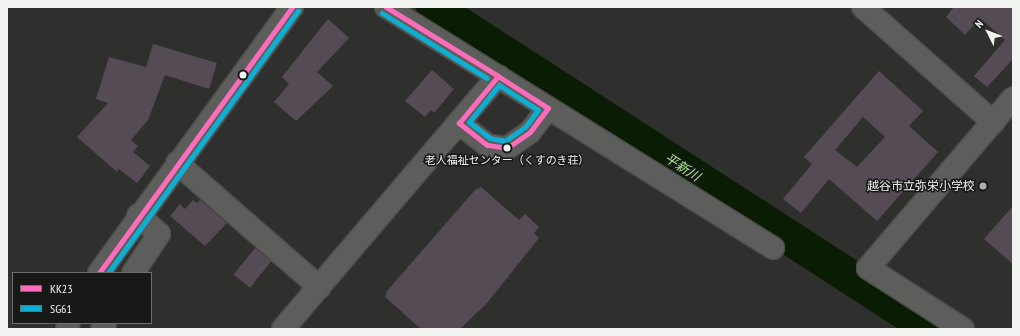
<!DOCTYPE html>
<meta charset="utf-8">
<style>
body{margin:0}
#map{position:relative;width:1020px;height:336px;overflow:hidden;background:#2f302e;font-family:"PT Sans Narrow","Noto Sans JP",sans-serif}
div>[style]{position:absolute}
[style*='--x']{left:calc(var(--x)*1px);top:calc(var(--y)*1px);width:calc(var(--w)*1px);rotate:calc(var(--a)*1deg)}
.river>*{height:35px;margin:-17.5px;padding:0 17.5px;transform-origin:17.5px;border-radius:17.5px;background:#0a1d04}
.building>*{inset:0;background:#544b54;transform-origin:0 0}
.roads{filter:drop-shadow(1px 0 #4b4d4a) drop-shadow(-1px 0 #4b4d4a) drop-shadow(0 1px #4b4d4a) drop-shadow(0 -1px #4b4d4a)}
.minor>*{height:22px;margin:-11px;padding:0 11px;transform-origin:11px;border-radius:11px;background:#5d5e5c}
.tertiary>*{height:22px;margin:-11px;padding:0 11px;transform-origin:11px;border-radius:11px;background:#5d5e5c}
.bus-1>*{height:5px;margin:-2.5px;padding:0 2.5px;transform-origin:2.5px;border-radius:2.5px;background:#fb6dba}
.bus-2>*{height:5px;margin:-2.5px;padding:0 2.5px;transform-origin:2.5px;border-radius:2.5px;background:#0dafd3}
.dots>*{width:11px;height:11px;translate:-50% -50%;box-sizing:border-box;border:2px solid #171817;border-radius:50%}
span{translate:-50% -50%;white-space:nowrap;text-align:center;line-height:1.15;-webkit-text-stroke:3px #171817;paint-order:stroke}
.bus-label{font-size:11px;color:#f1f3f0}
.poi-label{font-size:12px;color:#f1f3f0}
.right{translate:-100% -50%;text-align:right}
.water-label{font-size:13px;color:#aeec95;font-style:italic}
.frame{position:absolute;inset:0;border:8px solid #f1f3f0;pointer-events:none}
.legend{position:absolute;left:12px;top:272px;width:140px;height:52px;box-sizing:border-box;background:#171817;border:1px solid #6e706e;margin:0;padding:5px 7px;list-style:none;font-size:12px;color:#f1f3f0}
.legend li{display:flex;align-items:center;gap:8px;height:20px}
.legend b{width:20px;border:1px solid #6e706e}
.north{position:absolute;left:968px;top:12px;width:40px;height:40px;-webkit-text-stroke:3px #171817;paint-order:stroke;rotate:312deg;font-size:11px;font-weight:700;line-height:16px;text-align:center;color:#f1f3f0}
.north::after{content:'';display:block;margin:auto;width:14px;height:18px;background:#f1f3f0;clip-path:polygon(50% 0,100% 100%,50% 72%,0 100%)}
</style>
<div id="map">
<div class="river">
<i style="--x:433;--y:7;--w:593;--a:32.89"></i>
</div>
<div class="building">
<i style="clip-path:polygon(954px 7px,1013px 7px,1013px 59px,987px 87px,974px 76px,1005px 40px,980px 18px,965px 35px,946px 17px)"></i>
<i style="clip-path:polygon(328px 19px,349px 38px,317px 72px,333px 86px,296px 121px,274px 102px,289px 84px,282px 77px)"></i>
<i style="clip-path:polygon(153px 44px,217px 63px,209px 89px,165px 75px,148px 120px,131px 140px,138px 146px,133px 152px,150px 166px,137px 183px,119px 169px,117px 172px,77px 137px,108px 103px,96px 99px,109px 57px,146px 67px)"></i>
<i style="clip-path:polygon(432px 70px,454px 89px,434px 113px,431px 110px,425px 117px,405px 101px)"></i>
<i style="clip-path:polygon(evenodd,879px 71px,923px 111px,909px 126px,938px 152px,877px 221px,829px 179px,801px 213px,783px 199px,812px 164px,804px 157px,879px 71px,863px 117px,885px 137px,857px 167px,835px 150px,863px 117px)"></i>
<i style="clip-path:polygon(481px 187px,519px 220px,525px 214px,539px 227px,534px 233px,539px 238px,487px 303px,460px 329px,421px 329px,385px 297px,387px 291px,475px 190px)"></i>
<i style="clip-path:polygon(193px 200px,197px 203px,200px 200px,227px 223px,205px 246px,170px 216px,180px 204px,185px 209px)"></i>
<i style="clip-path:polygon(1013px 206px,1013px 264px,984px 239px)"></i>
<i style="left:255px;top:248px;width:21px;height:34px;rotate:39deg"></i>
</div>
<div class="roads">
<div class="minor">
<i style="--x:386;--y:7;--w:456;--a:31.9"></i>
<i style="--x:863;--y:7;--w:174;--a:41.5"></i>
<i style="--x:459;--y:123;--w:36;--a:38"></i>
<i style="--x:487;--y:145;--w:20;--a:9"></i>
<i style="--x:507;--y:148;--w:28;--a:-35"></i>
<i style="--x:530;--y:132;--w:30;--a:-53"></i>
<i style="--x:177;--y:163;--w:189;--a:41.1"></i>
<i style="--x:133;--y:273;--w:47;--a:-56.3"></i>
<i style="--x:159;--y:234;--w:28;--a:-138"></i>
<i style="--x:102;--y:329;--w:7;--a:-63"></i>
<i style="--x:283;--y:329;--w:332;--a:-49.6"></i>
<i style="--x:963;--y:329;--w:113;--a:-147.3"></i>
<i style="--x:868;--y:268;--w:223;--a:-49.5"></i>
</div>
<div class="tertiary">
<i style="--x:99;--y:273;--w:329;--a:-54"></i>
<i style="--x:67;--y:329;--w:6;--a:-72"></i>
</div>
</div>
<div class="bus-1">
<i style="--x:386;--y:7;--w:132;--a:31.6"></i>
<i style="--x:498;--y:76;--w:59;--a:32.6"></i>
<i style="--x:548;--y:108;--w:30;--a:127"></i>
<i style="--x:530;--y:132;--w:28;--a:145"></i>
<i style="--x:507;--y:148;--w:20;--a:-171"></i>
<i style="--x:487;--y:145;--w:36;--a:-142"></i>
<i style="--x:459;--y:123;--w:61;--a:-50.3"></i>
<i style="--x:99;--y:273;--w:329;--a:-54"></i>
</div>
<div class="bus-2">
<i style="--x:382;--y:13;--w:123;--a:31.8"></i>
<i style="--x:499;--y:85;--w:46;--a:32.7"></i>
<i style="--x:538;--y:110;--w:21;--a:127"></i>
<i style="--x:525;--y:127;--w:24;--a:145"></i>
<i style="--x:505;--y:141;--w:15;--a:-169"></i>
<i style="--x:490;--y:138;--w:26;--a:-143"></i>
<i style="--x:469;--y:122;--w:48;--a:-51"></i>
<i style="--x:108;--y:273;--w:324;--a:-54.1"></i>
</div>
<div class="dots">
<i style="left:243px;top:75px;background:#f1f3f0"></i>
<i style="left:507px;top:148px;background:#f1f3f0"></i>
<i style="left:983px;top:186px;background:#adafac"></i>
</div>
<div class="bus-label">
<span style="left:507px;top:160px">老人福祉センター（くすのき荘）</span>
</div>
<div class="poi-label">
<span class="right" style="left:975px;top:186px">越谷市立弥栄小学校</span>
</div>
<div class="water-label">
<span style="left:682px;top:168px;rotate:33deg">平新川</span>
</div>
<div class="frame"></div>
<ul class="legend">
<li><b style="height:5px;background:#fb6dba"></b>KK23</li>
<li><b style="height:5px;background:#0dafd3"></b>SG61</li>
</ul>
<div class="north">N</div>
</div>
